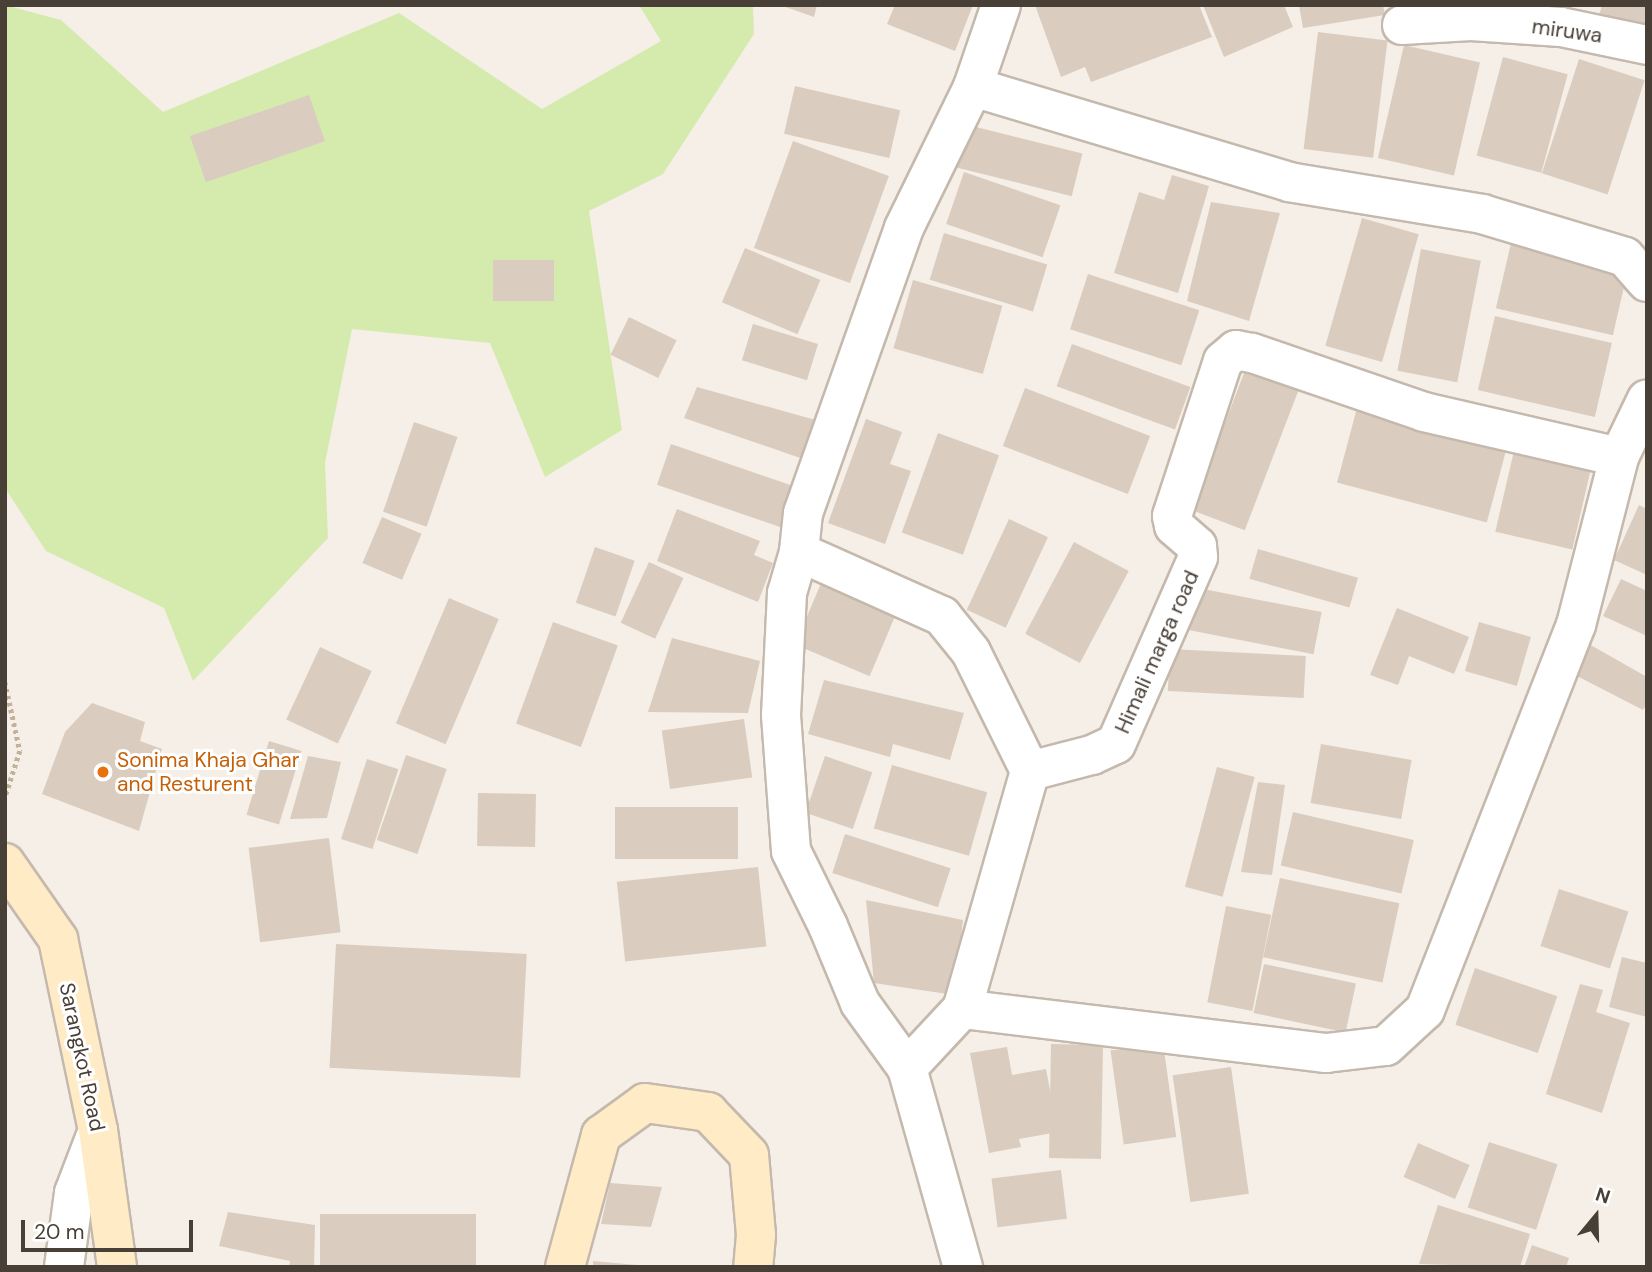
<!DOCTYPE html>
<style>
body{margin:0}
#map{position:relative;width:1652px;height:1272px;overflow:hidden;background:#f5efe7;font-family:"DM Sans",sans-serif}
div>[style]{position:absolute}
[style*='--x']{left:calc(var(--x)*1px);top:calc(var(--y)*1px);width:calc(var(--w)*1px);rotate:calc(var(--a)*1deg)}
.green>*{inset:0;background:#d5ebae}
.building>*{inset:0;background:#dacdbf;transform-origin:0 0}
.path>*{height:4.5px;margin-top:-2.25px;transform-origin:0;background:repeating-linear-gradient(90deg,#c3b199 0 3.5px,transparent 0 7px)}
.roads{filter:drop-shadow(2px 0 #c4b9ac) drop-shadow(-2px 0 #c4b9ac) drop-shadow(0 2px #c4b9ac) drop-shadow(0 -2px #c4b9ac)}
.street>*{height:38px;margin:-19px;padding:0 19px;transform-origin:19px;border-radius:19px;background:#fff}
.secondary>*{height:38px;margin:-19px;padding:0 19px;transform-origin:19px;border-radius:19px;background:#ffecc7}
.dots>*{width:19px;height:19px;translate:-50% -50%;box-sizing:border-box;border:4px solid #fff;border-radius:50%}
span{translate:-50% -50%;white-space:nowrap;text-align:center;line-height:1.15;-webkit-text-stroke:6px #fff;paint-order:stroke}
.street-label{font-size:21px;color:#483f36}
.food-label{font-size:21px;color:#c56008}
.left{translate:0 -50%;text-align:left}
.frame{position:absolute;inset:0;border:7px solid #483f36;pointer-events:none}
.north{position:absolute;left:1561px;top:1181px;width:70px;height:70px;-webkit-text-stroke:5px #fff;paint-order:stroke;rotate:19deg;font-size:19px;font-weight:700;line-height:28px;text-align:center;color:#483f36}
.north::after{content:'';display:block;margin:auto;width:24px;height:32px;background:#483f36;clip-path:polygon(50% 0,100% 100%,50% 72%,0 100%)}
.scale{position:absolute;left:21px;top:1220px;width:172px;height:32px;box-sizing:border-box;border:4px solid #483f36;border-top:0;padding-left:9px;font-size:21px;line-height:24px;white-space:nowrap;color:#483f36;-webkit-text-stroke:5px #fff;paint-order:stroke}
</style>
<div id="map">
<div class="green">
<i style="clip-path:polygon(5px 5px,61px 20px,163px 112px,399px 13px,542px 109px,661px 41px,639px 5px,753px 5px,754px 34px,663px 174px,589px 211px,622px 430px,545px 477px,490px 343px,352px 329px,325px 463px,328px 538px,193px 681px,164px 608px,46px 551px,5px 488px)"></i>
</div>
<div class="building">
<i style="clip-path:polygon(780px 5px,817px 5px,814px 17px)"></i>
<i style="clip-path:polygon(895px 5px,973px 5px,955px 51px,887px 24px)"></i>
<i style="clip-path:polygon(1035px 5px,1199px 5px,1212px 37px,1091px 82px,1085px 67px,1061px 77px)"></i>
<i style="clip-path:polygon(1203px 5px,1284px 5px,1293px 27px,1224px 57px)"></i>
<i style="clip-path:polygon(1299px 5px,1383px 5px,1385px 15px,1303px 28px)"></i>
<i style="clip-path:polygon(1602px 5px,1647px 5px,1647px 39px,1596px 26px)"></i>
<i style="left:1318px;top:32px;width:70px;height:118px;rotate:7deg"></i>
<i style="left:1404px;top:45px;width:78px;height:116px;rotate:13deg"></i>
<i style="left:1503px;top:57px;width:67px;height:102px;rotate:15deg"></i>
<i style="left:1579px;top:59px;width:69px;height:120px;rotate:18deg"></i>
<i style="left:795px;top:86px;width:108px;height:49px;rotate:13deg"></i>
<i style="left:309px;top:95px;width:49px;height:126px;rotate:71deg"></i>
<i style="left:964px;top:124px;width:122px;height:44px;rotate:14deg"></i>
<i style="left:793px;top:141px;width:102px;height:114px;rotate:20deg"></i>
<i style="left:964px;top:172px;width:102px;height:55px;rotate:19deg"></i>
<i style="clip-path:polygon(1172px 175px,1209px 186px,1178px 293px,1114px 273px,1139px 192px,1164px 200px)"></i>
<i style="clip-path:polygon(1211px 202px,1280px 213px,1249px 321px,1187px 301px)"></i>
<i style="left:1362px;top:218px;width:59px;height:133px;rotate:16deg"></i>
<i style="left:944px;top:233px;width:108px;height:49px;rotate:17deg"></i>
<i style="left:1511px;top:243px;width:120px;height:67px;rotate:13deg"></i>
<i style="left:745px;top:248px;width:82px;height:59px;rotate:23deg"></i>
<i style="left:1421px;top:249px;width:61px;height:124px;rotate:11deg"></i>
<i style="left:554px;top:260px;width:41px;height:61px;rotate:90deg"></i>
<i style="left:1088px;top:274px;width:117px;height:58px;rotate:18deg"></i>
<i style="left:913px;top:280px;width:93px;height:71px;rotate:16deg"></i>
<i style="left:1495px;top:316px;width:120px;height:76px;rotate:13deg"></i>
<i style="left:629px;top:317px;width:53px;height:42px;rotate:26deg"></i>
<i style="left:753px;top:324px;width:68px;height:38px;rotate:17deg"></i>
<i style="left:1072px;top:344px;width:126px;height:45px;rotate:20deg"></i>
<i style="left:1246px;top:368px;width:57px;height:152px;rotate:21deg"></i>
<i style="clip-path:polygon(697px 387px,819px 421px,806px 460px,684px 418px)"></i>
<i style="left:1025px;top:388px;width:134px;height:62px;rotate:21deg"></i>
<i style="left:1357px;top:408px;width:155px;height:77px;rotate:15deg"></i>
<i style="clip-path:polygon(866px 419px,902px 432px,890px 464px,911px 471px,885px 544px,828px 523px)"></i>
<i style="left:414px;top:422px;width:46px;height:95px;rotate:19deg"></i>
<i style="left:938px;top:433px;width:65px;height:106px;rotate:20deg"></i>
<i style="left:1516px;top:442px;width:79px;height:92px;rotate:13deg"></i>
<i style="left:671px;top:444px;width:133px;height:43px;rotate:19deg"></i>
<i style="clip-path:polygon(1639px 505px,1647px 509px,1647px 575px,1614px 560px)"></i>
<i style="clip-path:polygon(677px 509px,760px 541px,754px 555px,773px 563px,758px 602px,657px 561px)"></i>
<i style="left:382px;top:517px;width:43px;height:50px;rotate:23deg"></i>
<i style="left:1009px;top:519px;width:43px;height:100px;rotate:25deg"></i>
<i style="left:1074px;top:542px;width:62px;height:104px;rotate:28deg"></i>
<i style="left:595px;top:547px;width:42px;height:59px;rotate:19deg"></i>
<i style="left:1258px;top:549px;width:104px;height:31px;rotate:16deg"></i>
<i style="left:649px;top:562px;width:38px;height:67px;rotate:25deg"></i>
<i style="clip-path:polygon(1621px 579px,1647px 591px,1647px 636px,1603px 616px)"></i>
<i style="left:822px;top:581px;width:81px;height:69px;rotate:23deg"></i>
<i style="left:1198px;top:588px;width:126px;height:43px;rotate:11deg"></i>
<i style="left:449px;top:598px;width:54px;height:136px;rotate:23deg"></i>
<i style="clip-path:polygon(1397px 608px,1469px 637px,1454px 674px,1409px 656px,1398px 685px,1370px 675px)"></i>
<i style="left:553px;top:622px;width:69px;height:108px;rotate:20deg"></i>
<i style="left:1479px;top:622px;width:54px;height:51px;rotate:16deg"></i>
<i style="clip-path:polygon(672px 638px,760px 661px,748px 713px,648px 712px)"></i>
<i style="clip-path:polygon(1587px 643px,1647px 677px,1647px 703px,1643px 710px,1577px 676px)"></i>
<i style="left:320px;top:647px;width:57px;height:80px;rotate:25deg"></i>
<i style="left:1170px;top:649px;width:136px;height:42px;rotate:3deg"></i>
<i style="clip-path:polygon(824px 680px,964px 713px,950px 760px,893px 744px,890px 757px,808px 734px)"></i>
<i style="clip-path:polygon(92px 703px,145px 722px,140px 741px,162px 749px,139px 831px,42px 794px,65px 732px)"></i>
<i style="left:744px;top:719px;width:59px;height:83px;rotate:82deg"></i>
<i style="left:269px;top:741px;width:34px;height:77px;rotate:17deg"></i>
<i style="left:1321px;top:744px;width:92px;height:60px;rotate:10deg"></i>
<i style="left:406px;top:755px;width:43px;height:90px;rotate:19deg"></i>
<i style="clip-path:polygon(308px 756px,341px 762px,327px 818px,290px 819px)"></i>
<i style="left:825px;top:756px;width:50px;height:60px;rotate:19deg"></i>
<i style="left:367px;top:759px;width:33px;height:84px;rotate:18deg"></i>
<i style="left:892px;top:765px;width:99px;height:66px;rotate:16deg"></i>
<i style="left:1217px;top:767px;width:39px;height:124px;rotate:15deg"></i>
<i style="clip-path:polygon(1258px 782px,1285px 785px,1272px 875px,1241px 872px)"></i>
<i style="left:478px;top:793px;width:58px;height:53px;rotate:1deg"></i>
<i style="left:615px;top:807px;width:123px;height:52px"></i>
<i style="left:1293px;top:812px;width:124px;height:55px;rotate:13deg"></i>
<i style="left:845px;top:834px;width:111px;height:41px;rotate:18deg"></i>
<i style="left:329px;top:838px;width:95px;height:81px;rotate:83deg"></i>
<i style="left:758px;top:867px;width:80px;height:142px;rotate:84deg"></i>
<i style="left:1280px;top:878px;width:122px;height:81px;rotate:12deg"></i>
<i style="left:1559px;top:889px;width:73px;height:60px;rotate:18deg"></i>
<i style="clip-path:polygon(866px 900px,963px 920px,954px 995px,874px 983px)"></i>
<i style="left:1226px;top:906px;width:46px;height:98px;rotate:11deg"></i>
<i style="left:336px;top:944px;width:191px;height:124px;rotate:3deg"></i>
<i style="clip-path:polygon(1622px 957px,1647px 963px,1647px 1017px,1609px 1007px)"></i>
<i style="left:1264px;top:964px;width:94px;height:50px;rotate:12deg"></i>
<i style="left:1475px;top:968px;width:87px;height:60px;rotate:19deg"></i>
<i style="clip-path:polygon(1580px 984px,1603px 990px,1596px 1012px,1630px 1023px,1602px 1113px,1546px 1094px)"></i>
<i style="left:1163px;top:1043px;width:95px;height:53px;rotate:82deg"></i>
<i style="left:1051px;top:1044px;width:52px;height:114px;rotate:1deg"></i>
<i style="clip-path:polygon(1007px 1047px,1012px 1075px,1046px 1069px,1058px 1132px,1019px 1139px,1021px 1147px,989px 1153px,970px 1053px)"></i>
<i style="left:1231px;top:1067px;width:128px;height:59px;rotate:82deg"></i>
<i style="left:1489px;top:1142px;width:72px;height:69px;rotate:18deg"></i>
<i style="left:1418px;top:1143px;width:56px;height:37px;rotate:23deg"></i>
<i style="left:1061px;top:1170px;width:49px;height:70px;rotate:83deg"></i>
<i style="clip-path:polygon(610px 1183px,662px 1187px,651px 1227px,601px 1224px)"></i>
<i style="clip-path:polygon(1438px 1205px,1530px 1234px,1520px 1267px,1419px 1264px)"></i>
<i style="clip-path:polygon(228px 1212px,315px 1225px,314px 1267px,289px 1267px,290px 1261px,219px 1246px)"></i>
<i style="left:320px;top:1214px;width:156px;height:53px"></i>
<i style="clip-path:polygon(1532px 1245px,1569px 1258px,1566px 1267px,1524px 1267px)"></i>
<i style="clip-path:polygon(593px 1261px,637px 1265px,637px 1267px,593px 1267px)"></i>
</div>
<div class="path">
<i style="--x:5;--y:682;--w:71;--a:77.7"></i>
<i style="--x:20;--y:751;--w:49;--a:107.7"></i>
</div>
<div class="roads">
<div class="street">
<i style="--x:1001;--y:5;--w:87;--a:108.9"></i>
<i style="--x:973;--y:87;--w:157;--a:116.1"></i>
<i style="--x:904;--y:228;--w:302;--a:109.5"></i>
<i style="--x:803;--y:513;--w:39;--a:96"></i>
<i style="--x:799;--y:552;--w:157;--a:24.1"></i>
<i style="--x:942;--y:616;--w:46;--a:51.1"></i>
<i style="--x:971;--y:652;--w:133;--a:63.6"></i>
<i style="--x:1030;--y:771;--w:248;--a:105.9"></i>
<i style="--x:962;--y:1009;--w:367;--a:6.9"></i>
<i style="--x:1326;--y:1053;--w:60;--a:-6.7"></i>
<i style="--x:1386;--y:1046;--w:53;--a:-42.7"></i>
<i style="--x:1425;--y:1010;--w:414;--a:-68.6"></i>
<i style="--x:1576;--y:625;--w:173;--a:-75.6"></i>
<i style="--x:1619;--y:457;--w:64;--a:-64.2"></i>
<i style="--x:1402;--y:25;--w:69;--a:-3.3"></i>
<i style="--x:1471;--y:21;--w:90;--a:3.8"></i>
<i style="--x:1561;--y:27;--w:88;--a:11.8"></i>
<i style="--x:973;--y:87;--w:330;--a:16.7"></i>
<i style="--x:1289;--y:182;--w:196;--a:9.4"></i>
<i style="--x:1482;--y:214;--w:149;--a:16.7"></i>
<i style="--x:1625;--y:257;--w:33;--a:49"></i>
<i style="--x:799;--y:552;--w:43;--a:106.3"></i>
<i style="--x:787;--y:593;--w:122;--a:92.8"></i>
<i style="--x:781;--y:715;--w:136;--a:85.8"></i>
<i style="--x:791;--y:851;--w:84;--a:63.7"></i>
<i style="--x:828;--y:926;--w:83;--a:67.4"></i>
<i style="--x:860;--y:1003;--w:80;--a:54.1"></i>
<i style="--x:1030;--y:771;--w:64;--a:-14.5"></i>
<i style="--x:1092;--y:755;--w:26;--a:-25"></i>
<i style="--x:1116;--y:744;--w:204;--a:-66.3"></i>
<i style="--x:1198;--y:557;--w:11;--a:-95"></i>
<i style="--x:1197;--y:546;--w:30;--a:-139"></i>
<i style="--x:1174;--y:526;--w:10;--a:-101"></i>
<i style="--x:1172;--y:516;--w:163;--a:-71.8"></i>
<i style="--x:1223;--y:361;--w:17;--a:-40"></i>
<i style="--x:1236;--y:350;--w:16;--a:11"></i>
<i style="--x:1252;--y:353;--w:182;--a:18.9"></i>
<i style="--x:1424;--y:412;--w:200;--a:13"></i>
<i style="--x:962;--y:1009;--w:81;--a:133"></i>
<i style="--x:907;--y:1068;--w:207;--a:74.3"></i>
<i style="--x:64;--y:1267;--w:75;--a:-82.3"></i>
<i style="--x:74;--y:1193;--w:67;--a:-69.1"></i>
</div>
<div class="secondary">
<i style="--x:5;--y:863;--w:93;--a:55.1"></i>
<i style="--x:58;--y:939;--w:195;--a:78.2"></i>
<i style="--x:98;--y:1130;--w:138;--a:82.1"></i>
<i style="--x:565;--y:1267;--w:137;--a:-74.7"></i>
<i style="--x:601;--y:1135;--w:54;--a:-36"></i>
<i style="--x:645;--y:1103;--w:64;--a:8.1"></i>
<i style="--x:708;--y:1112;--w:59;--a:46.4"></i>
<i style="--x:749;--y:1155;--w:80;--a:85"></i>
<i style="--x:756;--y:1235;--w:32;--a:95"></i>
</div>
</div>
<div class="dots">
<i style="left:103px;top:772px;background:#e8710a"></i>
</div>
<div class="street-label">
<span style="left:1567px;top:31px;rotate:8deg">miruwa</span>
<span style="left:1157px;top:652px;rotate:-66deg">Himali marga road</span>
<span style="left:82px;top:1057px;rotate:78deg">Sarangkot Road</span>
</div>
<div class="food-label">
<span class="left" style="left:117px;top:772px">Sonima Khaja Ghar<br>and Resturent</span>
</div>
<div class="frame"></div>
<div class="north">N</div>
<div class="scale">20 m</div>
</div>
